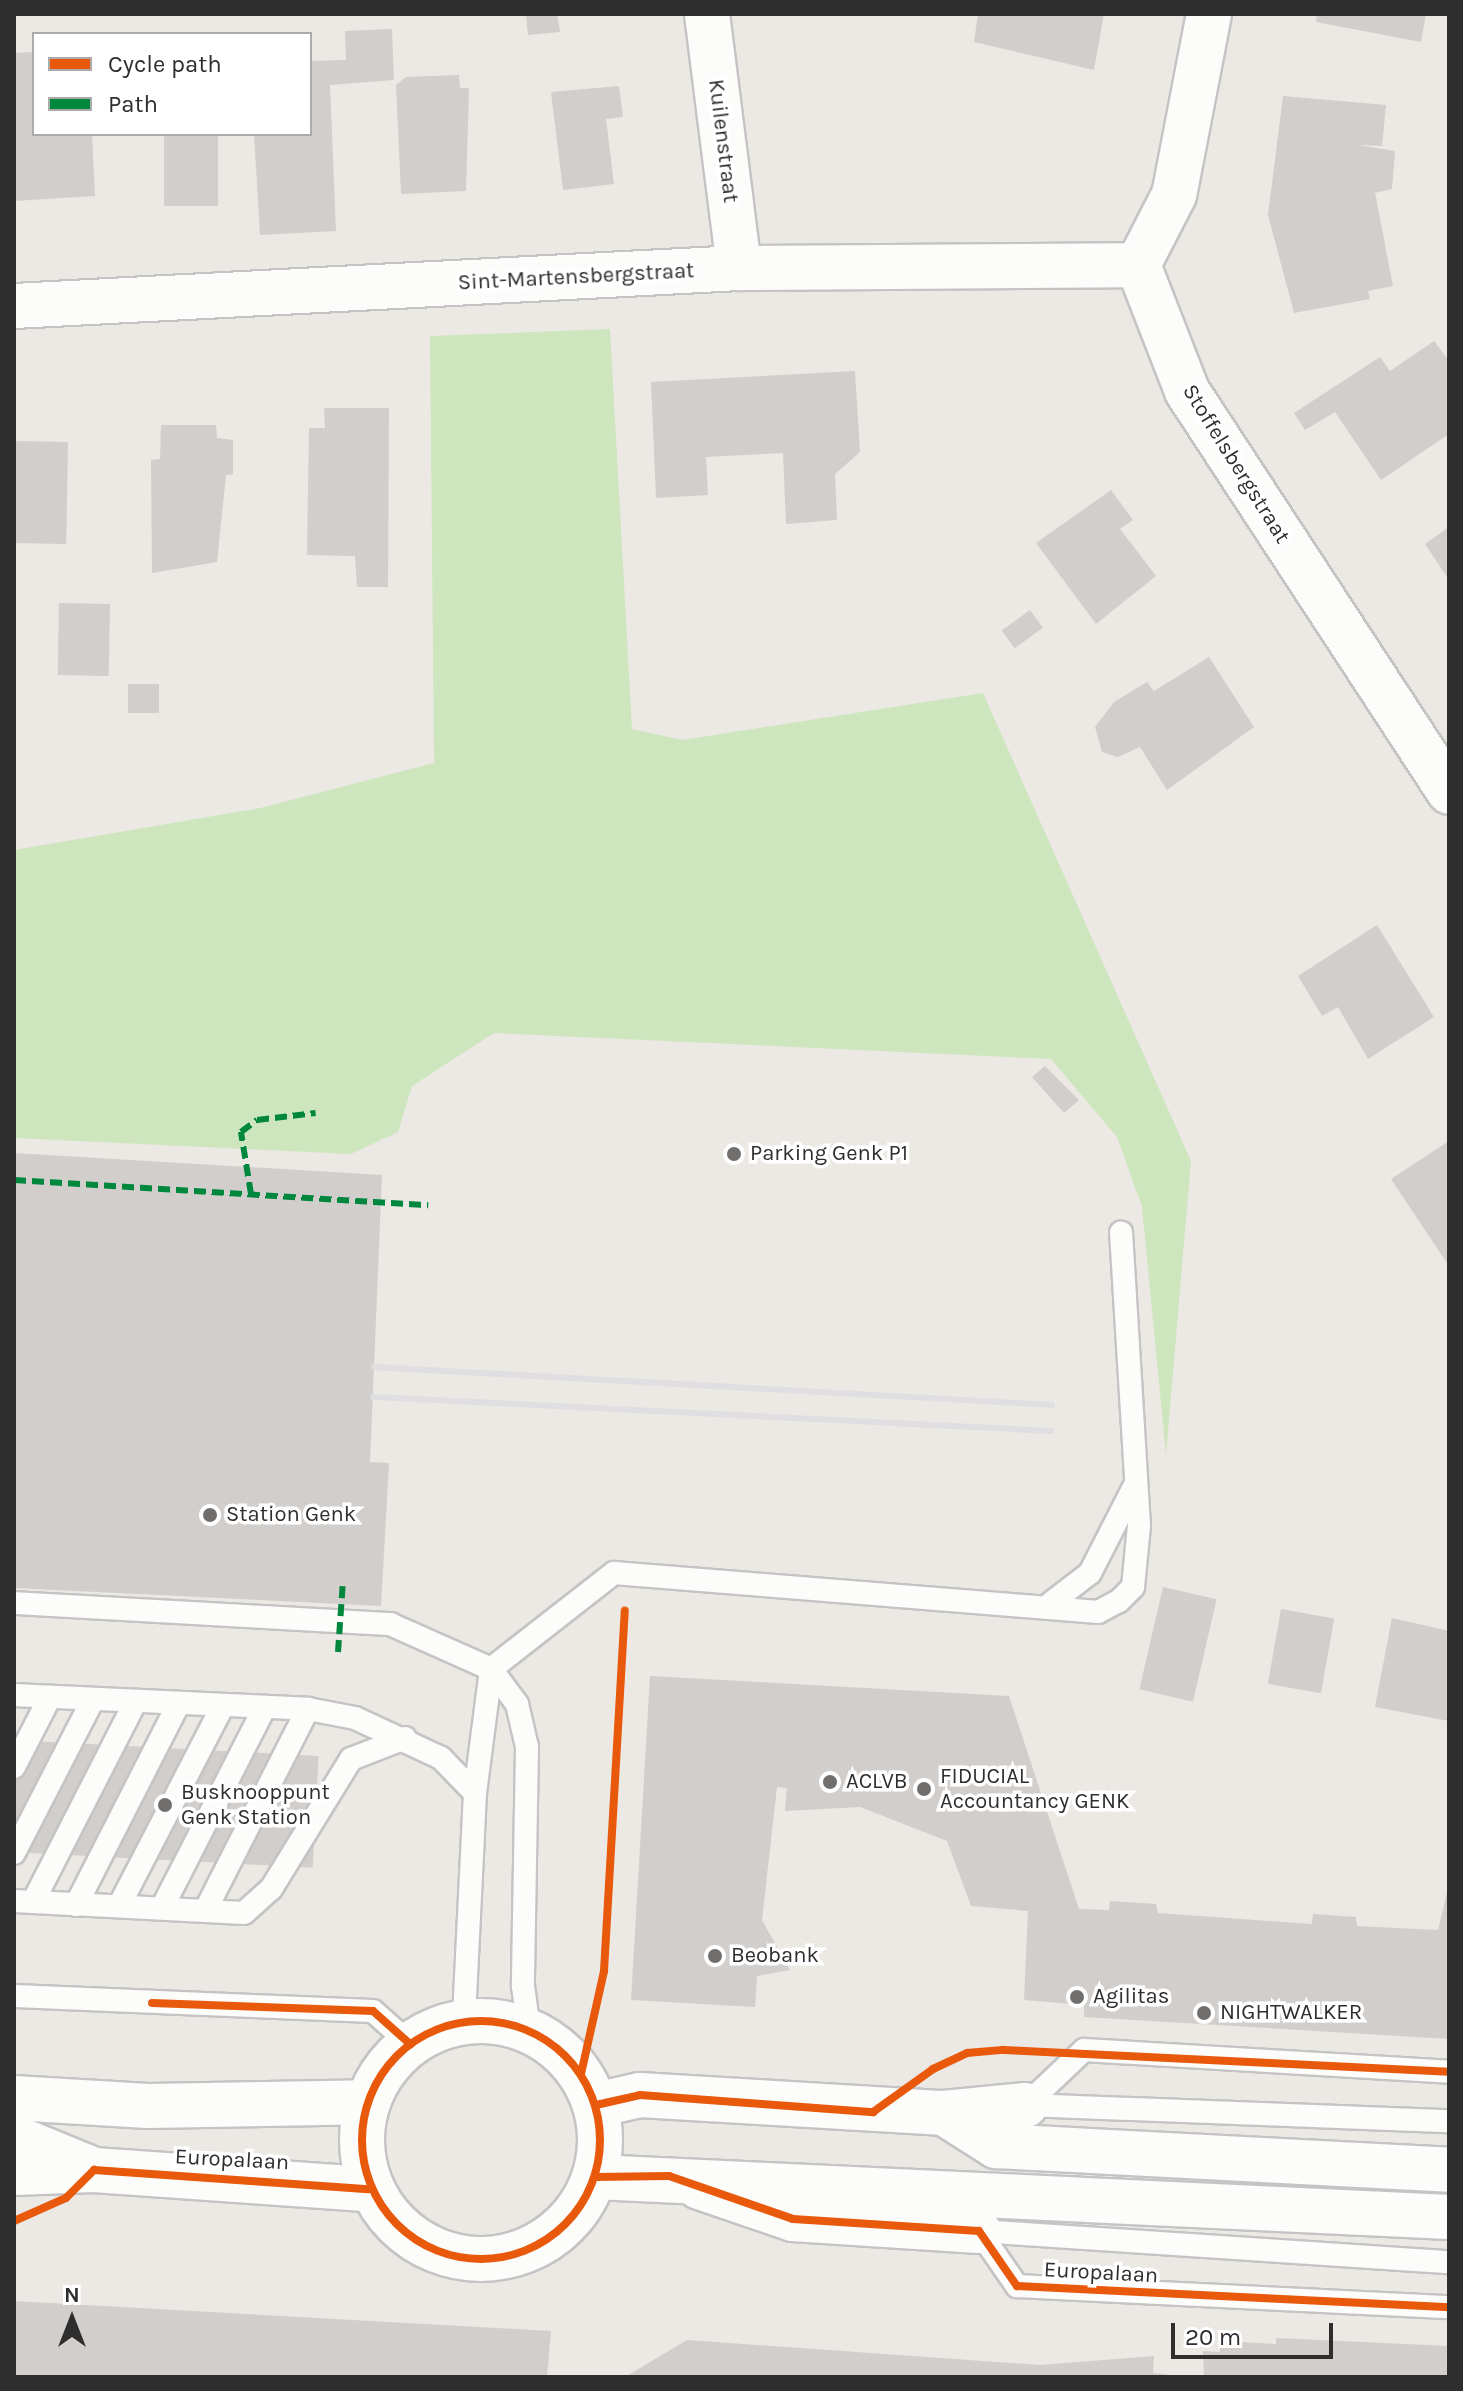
<!DOCTYPE html>
<style>
body{margin:0}
#map{position:relative;width:1463px;height:2391px;overflow:hidden;background:#ece8e4;font-family:Karla,sans-serif}
div>[style]{position:absolute}
[style*='--x']{left:calc(var(--x)*1px);top:calc(var(--y)*1px);width:calc(var(--w)*1px);rotate:calc(var(--a)*1deg)}
.green>*{inset:0;background:#cee6be}
.building>*{inset:0;background:#d1cecb;transform-origin:0 0}
.roads{filter:drop-shadow(2px 0 #c5c4c5) drop-shadow(-2px 0 #c5c4c5) drop-shadow(0 2px #c5c4c5) drop-shadow(0 -2px #c5c4c5)}
.service>*{height:22px;margin:-11px;padding:0 11px;transform-origin:11px;border-radius:11px;background:#fcfcfb}
.minor>*{height:44px;margin:-22px;padding:0 22px;transform-origin:22px;border-radius:22px;background:#fcfcfb}
.secondary>*{height:44px;margin:-22px;padding:0 22px;transform-origin:22px;border-radius:22px;background:#fcfcfb}
.secondary>.ring{margin:-22px;padding:0;box-sizing:content-box;background:none;border:44px solid #fcfcfb;border-radius:50%}
.rail>*{height:6px;margin:-3px;padding:0 3px;transform-origin:3px;border-radius:3px;background:#dfdfe1}
.quiet>*{height:6px;margin-top:-3px;transform-origin:0;background:repeating-linear-gradient(90deg,#00873e 0 12px,transparent 0 18px)}
.cycleway>*{height:8px;margin:-4px;padding:0 4px;transform-origin:4px;border-radius:4px;background:#e8590c}
.cycleway>.ring{margin:-4px;padding:0;box-sizing:content-box;background:none;border:8px solid #e8590c;border-radius:50%}
.dots>*{width:22px;height:22px;translate:-50% -50%;box-sizing:border-box;border:4px solid #fff;border-radius:50%}
span{translate:-50% -50%;white-space:nowrap;text-align:center;line-height:1.15;-webkit-text-stroke:7px #fff;paint-order:stroke}
.street-label{font-size:22px;color:#2e2e2e}
.poi-label{font-size:22px;color:#2e2e2e}
.left{translate:0 -50%;text-align:left}
.frame{position:absolute;inset:0;border:16px solid #2e2e2e;pointer-events:none}
.legend{position:absolute;left:32px;top:32px;width:280px;height:104px;box-sizing:border-box;background:#fff;border:2px solid #ababab;margin:0;padding:10px 14px;list-style:none;font-size:24px;color:#2e2e2e}
.legend li{display:flex;align-items:center;gap:16px;height:40px}
.legend b{width:40px;border:2px solid #ababab}
.north{position:absolute;left:32px;top:2279px;width:80px;height:80px;-webkit-text-stroke:6px #fff;paint-order:stroke;rotate:0deg;font-size:22px;font-weight:700;line-height:32px;text-align:center;color:#2e2e2e}
.north::after{content:'';display:block;margin:auto;width:28px;height:36px;background:#2e2e2e;clip-path:polygon(50% 0,100% 100%,50% 72%,0 100%)}
.scale{position:absolute;left:1171px;top:2323px;width:162px;height:36px;box-sizing:border-box;border:4px solid #2e2e2e;border-top:0;padding-left:10px;font-size:24px;line-height:28px;white-space:nowrap;color:#2e2e2e;-webkit-text-stroke:6px #fff;paint-order:stroke}
</style>
<div id="map">
<div class="green">
<i style="clip-path:polygon(610px 329px,632px 729px,682px 740px,983px 693px,1191px 1161px,1166px 1455px,1142px 1207px,1117px 1137px,1051px 1059px,494px 1033px,412px 1086px,398px 1132px,351px 1154px,14px 1138px,14px 850px,260px 808px,434px 763px,430px 336px)"></i>
</div>
<div class="building">
<i style="clip-path:polygon(526px 14px,557px 14px,560px 32px,528px 35px)"></i>
<i style="clip-path:polygon(978px 14px,1104px 14px,1094px 70px,974px 42px)"></i>
<i style="clip-path:polygon(1317px 14px,1426px 14px,1421px 42px,1316px 22px)"></i>
<i style="clip-path:polygon(392px 29px,394px 80px,330px 85px,336px 231px,260px 235px,254px 134px,310px 134px,310px 61px,346px 60px,345px 31px)"></i>
<i style="clip-path:polygon(34px 52px,34px 134px,92px 134px,95px 196px,14px 201px,14px 53px)"></i>
<i style="clip-path:polygon(459px 75px,460px 88px,469px 88px,466px 191px,401px 194px,396px 85px,406px 77px)"></i>
<i style="clip-path:polygon(619px 86px,623px 117px,606px 119px,614px 184px,563px 190px,551px 92px)"></i>
<i style="clip-path:polygon(1283px 96px,1386px 105px,1382px 146px,1358px 145px,1395px 151px,1392px 189px,1375px 193px,1393px 286px,1368px 291px,1370px 299px,1294px 313px,1268px 215px)"></i>
<i style="left:164px;top:134px;width:54px;height:72px"></i>
<i style="clip-path:polygon(1434px 341px,1449px 361px,1449px 434px,1381px 480px,1335px 412px,1305px 430px,1294px 413px,1380px 357px,1390px 371px)"></i>
<i style="clip-path:polygon(855px 371px,860px 452px,835px 474px,837px 520px,786px 524px,783px 453px,706px 457px,708px 495px,656px 498px,651px 382px)"></i>
<i style="clip-path:polygon(324px 408px,389px 408px,388px 587px,357px 587px,355px 556px,307px 555px,309px 428px,325px 428px)"></i>
<i style="clip-path:polygon(161px 425px,216px 425px,217px 438px,233px 440px,233px 474px,226px 475px,217px 562px,152px 573px,151px 460px,160px 459px)"></i>
<i style="left:14px;top:441px;width:54px;height:102px;rotate:1deg"></i>
<i style="clip-path:polygon(1111px 490px,1133px 520px,1120px 529px,1156px 576px,1096px 624px,1036px 543px)"></i>
<i style="clip-path:polygon(1449px 527px,1449px 580px,1425px 544px)"></i>
<i style="left:59px;top:603px;width:51px;height:72px;rotate:1deg"></i>
<i style="left:1030px;top:610px;width:22px;height:35px;rotate:54deg"></i>
<i style="clip-path:polygon(1209px 657px,1254px 727px,1167px 790px,1140px 747px,1118px 757px,1102px 752px,1095px 727px,1114px 702px,1147px 682px,1154px 691px)"></i>
<i style="left:128px;top:684px;width:31px;height:29px"></i>
<i style="clip-path:polygon(1377px 925px,1434px 1017px,1368px 1059px,1338px 1007px,1322px 1016px,1298px 976px)"></i>
<i style="clip-path:polygon(1045px 1066px,1079px 1100px,1064px 1113px,1032px 1077px)"></i>
<i style="clip-path:polygon(1449px 1141px,1449px 1266px,1391px 1179px)"></i>
<i style="clip-path:polygon(14px 1153px,382px 1175px,370px 1462px,389px 1463px,381px 1606px,14px 1588px)"></i>
<i style="left:1163px;top:1587px;width:55px;height:105px;rotate:13deg"></i>
<i style="left:1281px;top:1609px;width:54px;height:76px;rotate:10deg"></i>
<i style="clip-path:polygon(1392px 1618px,1449px 1631px,1449px 1721px,1375px 1707px)"></i>
<i style="clip-path:polygon(650px 1676px,1009px 1696px,1079px 1909px,1109px 1910px,1110px 1901px,1156px 1904px,1158px 1913px,1312px 1924px,1313px 1914px,1356px 1917px,1357px 1926px,1438px 1930px,1449px 1884px,1449px 2039px,1084px 2017px,1084px 2005px,1024px 2000px,1028px 1911px,971px 1906px,947px 1841px,860px 1807px,785px 1811px,787px 1788px,777px 1787px,762px 1920px,790px 1970px,757px 1976px,755px 2007px,631px 2000px)"></i>
<i style="left:14px;top:1740px;width:305px;height:112px;rotate:3deg"></i>
<i style="clip-path:polygon(14px 2301px,551px 2331px,547px 2377px,14px 2377px)"></i>
<i style="clip-path:polygon(1276px 2338px,1449px 2346px,1449px 2377px,1204px 2377px,1203px 2351px,1220px 2352px,1220px 2341px,1276px 2344px)"></i>
<i style="clip-path:polygon(687px 2340px,1040px 2365px,1154px 2356px,1153px 2373px,1189px 2377px,625px 2377px)"></i>
</div>
<div class="roads">
<div class="service">
<i style="--x:14;--y:1603;--w:377;--a:3.2"></i>
<i style="--x:390;--y:1624;--w:111;--a:24"></i>
<i style="--x:491;--y:1669;--w:44;--a:53.4"></i>
<i style="--x:517;--y:1704;--w:44;--a:76.9"></i>
<i style="--x:527;--y:1747;--w:239;--a:91"></i>
<i style="--x:523;--y:1986;--w:44;--a:82.2"></i>
<i style="--x:1051;--y:1603;--w:49;--a:-37.6"></i>
<i style="--x:1090;--y:1573;--w:101;--a:-62.9"></i>
<i style="--x:14;--y:1695;--w:294;--a:2.7"></i>
<i style="--x:308;--y:1709;--w:48;--a:10.8"></i>
<i style="--x:355;--y:1718;--w:95;--a:24.9"></i>
<i style="--x:441;--y:1758;--w:49;--a:45.8"></i>
<i style="--x:475;--y:1793;--w:229;--a:92.8"></i>
<i style="--x:14;--y:1767;--w:79;--a:-62.8"></i>
<i style="--x:475;--y:1793;--w:125;--a:-82.6"></i>
<i style="--x:491;--y:1669;--w:156;--a:-38"></i>
<i style="--x:614;--y:1573;--w:486;--a:4.6"></i>
<i style="--x:1098;--y:1612;--w:24;--a:-28"></i>
<i style="--x:1119;--y:1601;--w:20;--a:-45"></i>
<i style="--x:1133;--y:1587;--w:61;--a:-84.4"></i>
<i style="--x:1139;--y:1526;--w:294;--a:-93.5"></i>
<i style="--x:14;--y:1853;--w:173;--a:-62.8"></i>
<i style="--x:14;--y:1901;--w:230;--a:3"></i>
<i style="--x:244;--y:1913;--w:36;--a:-42"></i>
<i style="--x:271;--y:1889;--w:153;--a:-58.4"></i>
<i style="--x:351;--y:1759;--w:58;--a:-21.3"></i>
<i style="--x:33;--y:1902;--w:226;--a:-62.9"></i>
<i style="--x:76;--y:1905;--w:227;--a:-63"></i>
<i style="--x:119;--y:1906;--w:226;--a:-62.6"></i>
<i style="--x:162;--y:1908;--w:226;--a:-62.9"></i>
<i style="--x:205;--y:1911;--w:227;--a:-63"></i>
<i style="--x:14;--y:1996;--w:359;--a:2.4"></i>
<i style="--x:373;--y:2011;--w:50;--a:41.7"></i>
<i style="--x:1026;--y:2105;--w:80;--a:-43.5"></i>
<i style="--x:1084;--y:2050;--w:366;--a:3.4"></i>
<i style="--x:1026;--y:2105;--w:423;--a:2.2"></i>
<i style="--x:979;--y:2231;--w:67;--a:55.4"></i>
<i style="--x:1017;--y:2286;--w:433;--a:2.8"></i>
<i style="--x:979;--y:2231;--w:471;--a:3.8"></i>
</div>
<div class="minor">
<i style="--x:707;--y:14;--w:256;--a:82.8"></i>
<i style="--x:1209;--y:14;--w:184;--a:100.9"></i>
<i style="--x:1174;--y:195;--w:79;--a:117.2"></i>
<i style="--x:1138;--y:265;--w:135;--a:68.7"></i>
<i style="--x:1187;--y:391;--w:479;--a:56.8"></i>
<i style="--x:14;--y:306;--w:726;--a:-3"></i>
<i style="--x:739;--y:268;--w:399;--a:-0.4"></i>
<i style="--x:944;--y:2113;--w:82;--a:-5.6"></i>
<i style="--x:14;--y:2173;--w:80;--a:-2.1"></i>
<i style="--x:699;--y:2187;--w:99;--a:18.8"></i>
<i style="--x:793;--y:2219;--w:186;--a:3.7"></i>
</div>
<div class="secondary">
<i class="ring" style="left:362px;top:2021px;width:194px;height:194px"></i>
<i style="--x:14;--y:2098;--w:134;--a:3.4"></i>
<i style="--x:148;--y:2106;--w:220;--a:-1"></i>
<i style="--x:596;--y:2105;--w:45;--a:-12.8"></i>
<i style="--x:640;--y:2095;--w:305;--a:3.4"></i>
<i style="--x:944;--y:2113;--w:62;--a:32.4"></i>
<i style="--x:996;--y:2146;--w:454;--a:3"></i>
<i style="--x:14;--y:2137;--w:87;--a:22.4"></i>
<i style="--x:94;--y:2170;--w:275;--a:4"></i>
<i style="--x:595;--y:2177;--w:855;--a:2.68"></i>
</div>
</div>
<div class="rail">
<i style="--x:374;--y:1367;--w:679;--a:3.21"></i>
<i style="--x:373;--y:1397;--w:679;--a:2.87"></i>
</div>
<div class="quiet">
<i style="--x:14;--y:1180;--w:415;--a:3.5"></i>
<i style="--x:251;--y:1194;--w:63;--a:-99.2"></i>
<i style="--x:241;--y:1132;--w:20;--a:-37"></i>
<i style="--x:257;--y:1120;--w:59;--a:-6.8"></i>
<i style="--x:338;--y:1652;--w:72;--a:-86"></i>
</div>
<div class="cycleway">
<i style="--x:152;--y:2003;--w:221;--a:2.1"></i>
<i style="--x:373;--y:2011;--w:50;--a:41.7"></i>
<i class="ring" style="left:362px;top:2021px;width:230px;height:230px"></i>
<i style="--x:581;--y:2074;--w:106;--a:-77.4"></i>
<i style="--x:604;--y:1971;--w:361;--a:-86.7"></i>
<i style="--x:596;--y:2105;--w:45;--a:-12.8"></i>
<i style="--x:640;--y:2095;--w:234;--a:4.2"></i>
<i style="--x:873;--y:2112;--w:74;--a:-35.6"></i>
<i style="--x:933;--y:2069;--w:38;--a:-25"></i>
<i style="--x:967;--y:2053;--w:36;--a:-5"></i>
<i style="--x:1003;--y:2050;--w:447;--a:2.8"></i>
<i style="--x:595;--y:2177;--w:74;--a:-0.8"></i>
<i style="--x:669;--y:2176;--w:131;--a:19.1"></i>
<i style="--x:793;--y:2219;--w:186;--a:3.7"></i>
<i style="--x:979;--y:2231;--w:67;--a:55.4"></i>
<i style="--x:1017;--y:2286;--w:433;--a:2.8"></i>
<i style="--x:14;--y:2221;--w:57;--a:-23.9"></i>
<i style="--x:66;--y:2198;--w:40;--a:-45"></i>
<i style="--x:94;--y:2170;--w:275;--a:4"></i>
</div>
<div class="dots">
<i style="left:734px;top:1154px;background:#706f6e"></i>
<i style="left:210px;top:1515px;background:#706f6e"></i>
<i style="left:830px;top:1782px;background:#706f6e"></i>
<i style="left:924px;top:1789px;background:#706f6e"></i>
<i style="left:165px;top:1805px;background:#706f6e"></i>
<i style="left:715px;top:1956px;background:#706f6e"></i>
<i style="left:1077px;top:1997px;background:#706f6e"></i>
<i style="left:1204px;top:2013px;background:#706f6e"></i>
</div>
<div class="street-label">
<span style="left:723px;top:141px;rotate:83deg">Kuilenstraat</span>
<span style="left:576px;top:277px;rotate:-3deg">Sint-Martensbergstraat</span>
<span style="left:1236px;top:464px;rotate:58deg">Stoffelsbergstraat</span>
<span style="left:232px;top:2160px;rotate:3deg">Europalaan</span>
<span style="left:1101px;top:2273px;rotate:3deg">Europalaan</span>
</div>
<div class="poi-label">
<span class="left" style="left:750px;top:1154px">Parking Genk P1</span>
<span class="left" style="left:226px;top:1515px">Station Genk</span>
<span class="left" style="left:940px;top:1789px">FIDUCIAL<br>Accountancy GENK</span>
<span class="left" style="left:846px;top:1782px">ACLVB</span>
<span class="left" style="left:181px;top:1805px">Busknooppunt<br>Genk Station</span>
<span class="left" style="left:731px;top:1956px">Beobank</span>
<span class="left" style="left:1093px;top:1997px">Agilitas</span>
<span class="left" style="left:1220px;top:2013px">NIGHTWALKER</span>
</div>
<div class="frame"></div>
<ul class="legend">
<li><b style="height:10px;background:#e8590c"></b>Cycle path</li>
<li><b style="height:10px;background:#00873e"></b>Path</li>
</ul>
<div class="north">N</div>
<div class="scale">20 m</div>
</div>
